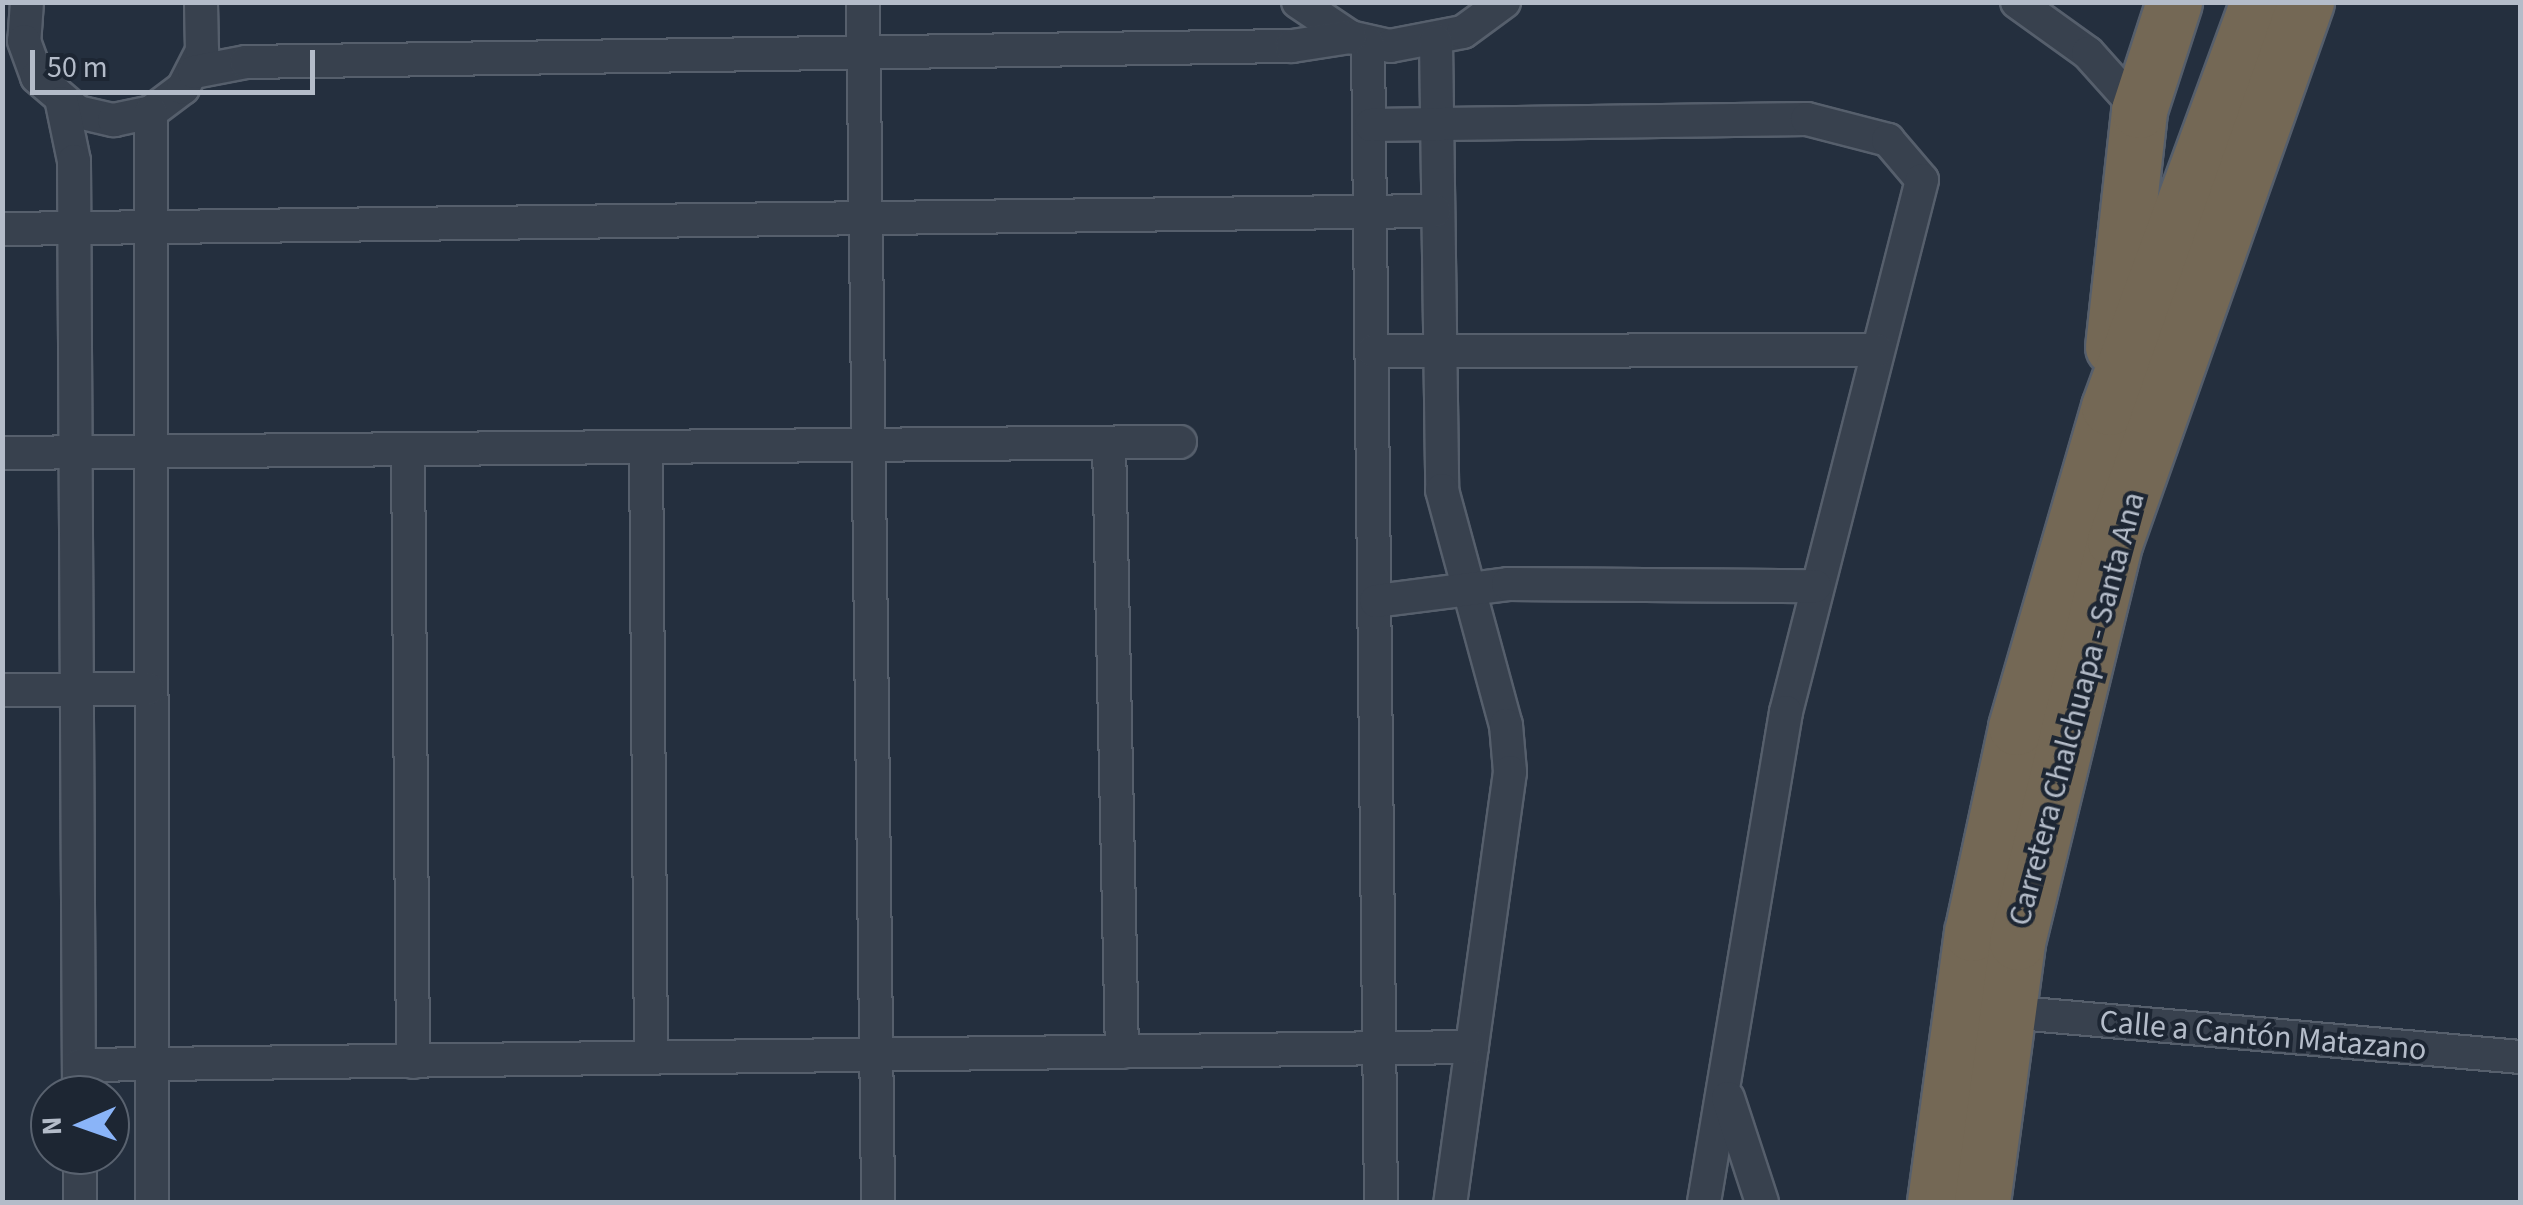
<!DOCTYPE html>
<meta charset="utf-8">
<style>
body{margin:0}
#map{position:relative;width:2523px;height:1205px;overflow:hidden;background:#242f3e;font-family:"Source Sans 3",sans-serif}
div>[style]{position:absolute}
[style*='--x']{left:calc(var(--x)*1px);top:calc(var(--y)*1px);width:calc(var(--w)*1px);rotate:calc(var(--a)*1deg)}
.roads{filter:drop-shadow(2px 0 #565f6c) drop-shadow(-2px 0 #565f6c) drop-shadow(0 2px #565f6c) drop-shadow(0 -2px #565f6c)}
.street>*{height:32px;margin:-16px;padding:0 16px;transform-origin:16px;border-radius:16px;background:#38414e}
.highway>*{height:55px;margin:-27.5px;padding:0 27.5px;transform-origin:27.5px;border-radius:27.5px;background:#746855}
span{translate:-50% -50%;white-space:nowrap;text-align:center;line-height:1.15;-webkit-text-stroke:8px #1d2633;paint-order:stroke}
.street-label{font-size:32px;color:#b4bcc9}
.frame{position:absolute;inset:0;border:5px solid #b4bcc9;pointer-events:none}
.north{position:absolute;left:30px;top:1075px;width:100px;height:100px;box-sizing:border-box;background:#1d2633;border:2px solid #59626f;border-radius:50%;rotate:268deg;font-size:28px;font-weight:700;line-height:40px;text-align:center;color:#b4bcc9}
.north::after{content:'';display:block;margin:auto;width:35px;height:45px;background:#8ab4f8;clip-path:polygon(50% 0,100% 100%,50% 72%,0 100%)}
.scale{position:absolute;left:30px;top:50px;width:285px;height:45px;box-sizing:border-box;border:5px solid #b4bcc9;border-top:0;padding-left:12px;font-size:30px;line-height:35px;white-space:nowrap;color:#b4bcc9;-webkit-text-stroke:8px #1d2633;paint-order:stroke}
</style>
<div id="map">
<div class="roads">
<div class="street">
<i style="--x:27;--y:2;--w:39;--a:94"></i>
<i style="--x:24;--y:41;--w:38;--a:70"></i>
<i style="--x:37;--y:77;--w:54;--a:40.5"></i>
<i style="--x:78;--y:112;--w:37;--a:13"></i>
<i style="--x:114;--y:120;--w:38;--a:-12"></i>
<i style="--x:151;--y:112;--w:40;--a:-37"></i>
<i style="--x:183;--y:88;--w:42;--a:-62.8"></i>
<i style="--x:202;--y:51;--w:49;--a:-91.2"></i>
<i style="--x:863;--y:2;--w:1200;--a:89.28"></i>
<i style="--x:1298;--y:2;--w:63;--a:33.9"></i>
<i style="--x:1350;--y:37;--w:41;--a:12.7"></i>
<i style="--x:1390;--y:46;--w:74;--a:-10.9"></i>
<i style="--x:1463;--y:32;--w:51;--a:-36.2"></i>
<i style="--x:2017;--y:2;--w:87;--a:35.7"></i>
<i style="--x:2088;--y:53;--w:76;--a:48.2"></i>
<i style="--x:1436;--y:41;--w:449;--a:89.2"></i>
<i style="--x:1442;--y:490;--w:244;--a:74.8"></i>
<i style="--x:1506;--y:725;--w:47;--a:85.1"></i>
<i style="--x:1510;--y:772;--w:434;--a:97.9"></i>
<i style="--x:1368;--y:43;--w:1159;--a:89.36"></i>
<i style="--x:194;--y:72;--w:53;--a:-10.9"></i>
<i style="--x:246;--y:62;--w:1046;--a:-0.88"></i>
<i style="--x:1292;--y:46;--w:59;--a:-8.8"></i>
<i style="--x:62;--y:103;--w:59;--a:78.3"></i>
<i style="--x:74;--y:161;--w:934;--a:89.69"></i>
<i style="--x:151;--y:112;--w:1090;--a:89.95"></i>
<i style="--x:1371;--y:125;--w:436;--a:-0.8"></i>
<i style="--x:1807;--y:119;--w:84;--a:14.5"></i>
<i style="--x:1888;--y:140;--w:52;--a:49.6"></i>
<i style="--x:1922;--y:180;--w:549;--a:104.34"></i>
<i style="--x:1786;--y:712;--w:497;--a:99.5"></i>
<i style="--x:2;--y:229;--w:1433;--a:-0.72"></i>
<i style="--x:1373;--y:351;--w:504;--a:-0.11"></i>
<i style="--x:1109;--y:443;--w:609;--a:88.78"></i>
<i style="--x:646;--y:447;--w:611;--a:89.53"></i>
<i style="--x:408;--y:449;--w:613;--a:89.53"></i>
<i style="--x:2;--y:453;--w:1178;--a:-0.54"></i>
<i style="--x:1376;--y:601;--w:133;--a:-7.3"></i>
<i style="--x:1508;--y:584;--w:307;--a:0.4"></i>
<i style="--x:2;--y:690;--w:146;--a:-0.4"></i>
<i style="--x:2007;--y:1012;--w:515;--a:5.01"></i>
<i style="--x:79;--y:1065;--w:1393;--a:-0.74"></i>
<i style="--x:1728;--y:1098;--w:109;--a:71.9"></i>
<i style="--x:80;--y:1155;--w:47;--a:90"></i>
</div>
<div class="highway">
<i style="--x:2113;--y:347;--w:238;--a:-83.7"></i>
<i style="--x:2139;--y:110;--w:114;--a:-72"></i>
<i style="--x:1935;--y:1202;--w:272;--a:-82.2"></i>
<i style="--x:1972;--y:933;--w:211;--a:-77.9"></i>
<i style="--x:2016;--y:727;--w:333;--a:-73.8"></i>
<i style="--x:2109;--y:407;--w:432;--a:-69.8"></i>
<i style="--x:1982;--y:1202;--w:262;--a:-82.3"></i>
<i style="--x:2017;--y:942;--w:413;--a:-76.3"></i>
<i style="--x:2115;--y:541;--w:572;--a:-70.49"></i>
</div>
</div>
<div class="street-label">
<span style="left:2077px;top:709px;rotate:-75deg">Carretera Chalchuapa - Santa Ana</span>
<span style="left:2263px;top:1036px;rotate:5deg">Calle a Cantón Matazano</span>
</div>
<div class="frame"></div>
<div class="north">N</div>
<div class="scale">50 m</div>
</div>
